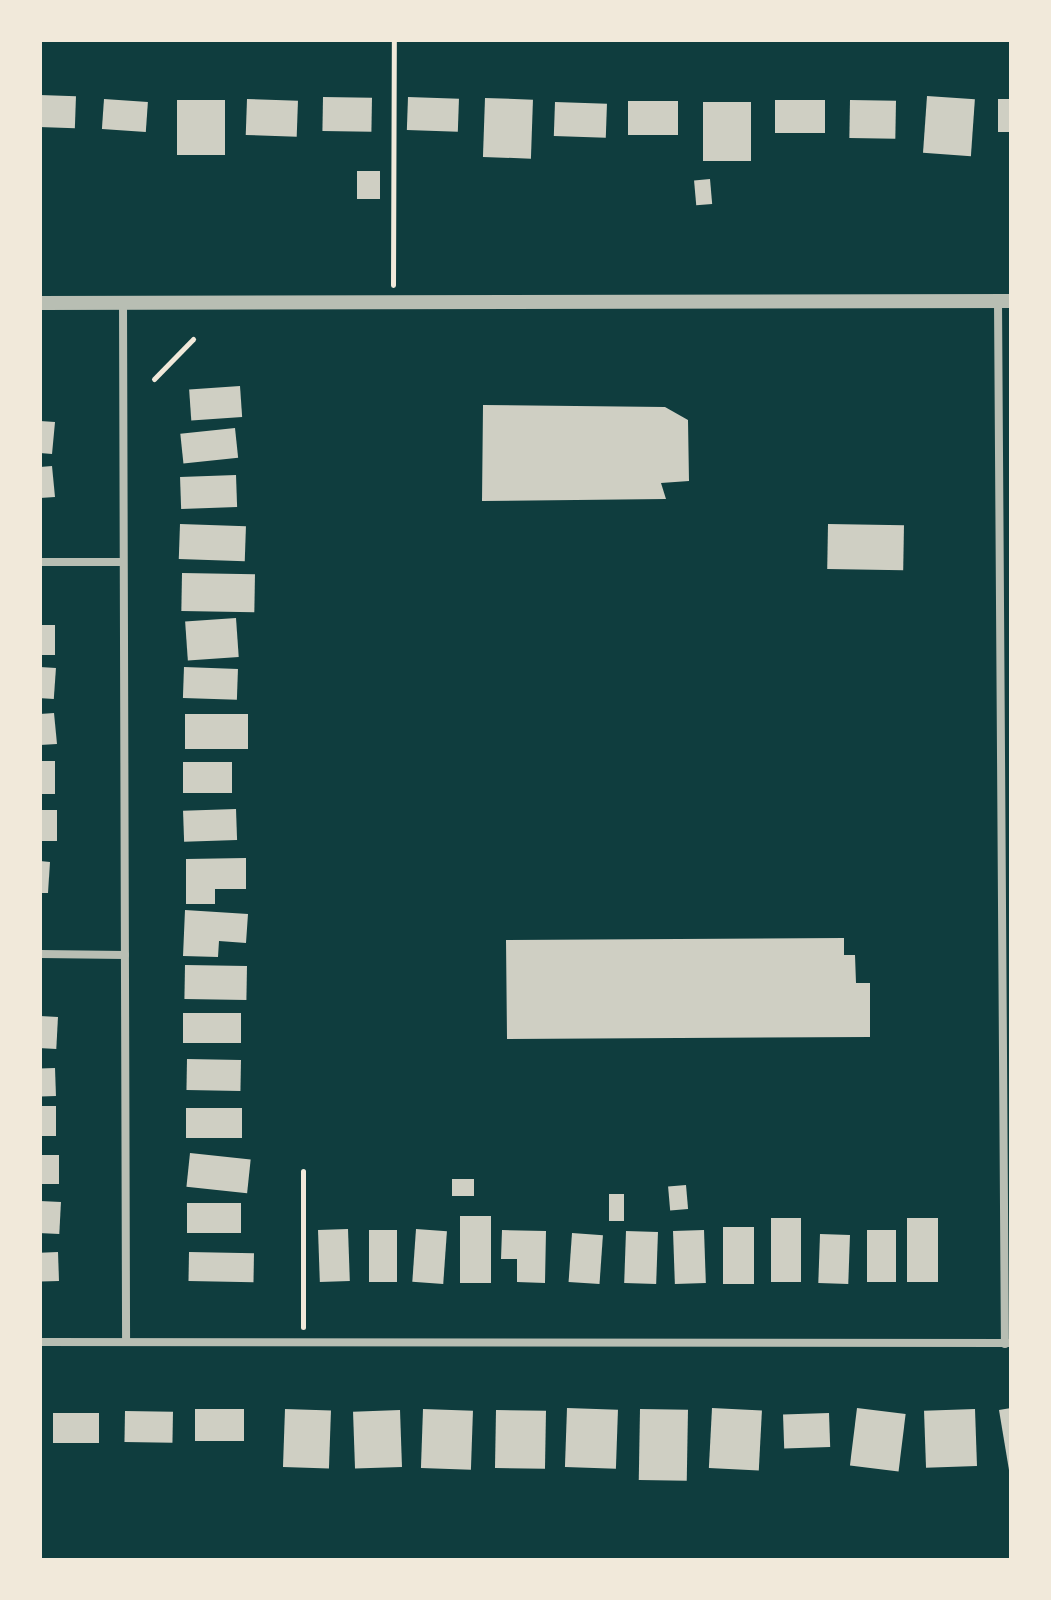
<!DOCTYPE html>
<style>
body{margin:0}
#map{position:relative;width:1051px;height:1600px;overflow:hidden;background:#0f3d3e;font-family:"Roboto Serif",serif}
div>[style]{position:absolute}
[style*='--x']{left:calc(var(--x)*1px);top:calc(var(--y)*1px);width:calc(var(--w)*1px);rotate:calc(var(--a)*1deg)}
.building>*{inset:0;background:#cfcfc3;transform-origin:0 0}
.path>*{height:5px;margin:-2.5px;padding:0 2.5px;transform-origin:2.5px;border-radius:2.5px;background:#f1e9da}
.minor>*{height:8px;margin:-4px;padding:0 4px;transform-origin:4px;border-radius:4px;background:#b8beb3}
.tertiary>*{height:14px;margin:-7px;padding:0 7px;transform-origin:7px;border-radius:7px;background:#b8beb3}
span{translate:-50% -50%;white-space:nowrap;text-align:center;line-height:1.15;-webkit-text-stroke:8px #f1e9da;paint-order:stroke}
.frame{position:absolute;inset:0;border:42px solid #f1e9da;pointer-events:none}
</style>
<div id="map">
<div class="building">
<i style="left:40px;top:95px;width:36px;height:32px;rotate:2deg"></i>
<i style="left:927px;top:96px;width:48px;height:57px;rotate:4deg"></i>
<i style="left:323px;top:97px;width:49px;height:34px;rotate:1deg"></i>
<i style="left:408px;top:97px;width:51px;height:33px;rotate:2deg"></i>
<i style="left:485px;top:98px;width:48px;height:59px;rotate:2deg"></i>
<i style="left:104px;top:99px;width:44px;height:30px;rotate:4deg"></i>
<i style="left:247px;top:99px;width:51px;height:36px;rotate:2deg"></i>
<i style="left:998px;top:99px;width:13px;height:33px"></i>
<i style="left:177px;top:100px;width:48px;height:55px"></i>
<i style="left:825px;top:100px;width:33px;height:50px;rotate:90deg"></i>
<i style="left:850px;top:100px;width:46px;height:38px;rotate:1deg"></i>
<i style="left:678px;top:101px;width:34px;height:50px;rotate:90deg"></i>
<i style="left:555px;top:102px;width:52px;height:34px;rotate:2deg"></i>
<i style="left:703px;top:102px;width:48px;height:59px"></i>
<i style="left:357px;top:171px;width:23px;height:28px"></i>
<i style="left:710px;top:179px;width:25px;height:16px;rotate:85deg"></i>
<i style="left:240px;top:386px;width:31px;height:51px;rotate:86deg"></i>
<i style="clip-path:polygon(483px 405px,665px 407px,688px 420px,689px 481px,661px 483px,666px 499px,482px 501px)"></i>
<i style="clip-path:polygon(40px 421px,55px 422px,52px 454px,40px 453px)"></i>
<i style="left:235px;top:428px;width:30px;height:55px;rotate:84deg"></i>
<i style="clip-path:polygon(52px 466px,55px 497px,40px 498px,40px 467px)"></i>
<i style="left:236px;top:475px;width:32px;height:56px;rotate:88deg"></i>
<i style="left:180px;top:524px;width:66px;height:35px;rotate:2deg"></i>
<i style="left:828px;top:524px;width:76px;height:45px;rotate:1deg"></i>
<i style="left:182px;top:573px;width:73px;height:38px;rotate:1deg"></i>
<i style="left:236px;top:618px;width:39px;height:51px;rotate:86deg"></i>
<i style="left:40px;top:625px;width:15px;height:30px"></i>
<i style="left:40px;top:667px;width:16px;height:31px;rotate:4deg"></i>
<i style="left:184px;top:667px;width:54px;height:31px;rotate:2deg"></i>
<i style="clip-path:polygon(54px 713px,57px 744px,40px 745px,40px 714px)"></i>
<i style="left:248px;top:714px;width:35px;height:63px;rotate:90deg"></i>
<i style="left:40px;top:761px;width:15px;height:33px"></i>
<i style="left:183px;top:762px;width:49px;height:31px"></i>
<i style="left:236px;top:809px;width:31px;height:53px;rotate:88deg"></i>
<i style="left:40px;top:810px;width:17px;height:31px"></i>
<i style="clip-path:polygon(246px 858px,246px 889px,215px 889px,215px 904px,186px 904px,186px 859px)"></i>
<i style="clip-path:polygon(40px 861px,50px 862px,48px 893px,40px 893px)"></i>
<i style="clip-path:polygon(185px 910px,248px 914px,246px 943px,219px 941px,218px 957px,183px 956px)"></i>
<i style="clip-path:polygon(844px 938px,844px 955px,855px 955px,856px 983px,870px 983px,870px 1037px,507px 1039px,506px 940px)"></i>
<i style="left:185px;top:965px;width:62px;height:34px;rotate:1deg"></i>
<i style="left:241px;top:1013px;width:30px;height:58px;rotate:90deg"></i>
<i style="left:40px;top:1016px;width:18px;height:32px;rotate:3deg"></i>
<i style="left:187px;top:1059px;width:54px;height:31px;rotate:1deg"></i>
<i style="left:55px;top:1068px;width:28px;height:15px;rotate:88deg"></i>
<i style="left:40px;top:1106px;width:16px;height:30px"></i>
<i style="left:186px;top:1108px;width:56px;height:30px"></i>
<i style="left:190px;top:1153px;width:61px;height:34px;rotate:6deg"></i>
<i style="left:40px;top:1155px;width:19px;height:29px"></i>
<i style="left:452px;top:1179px;width:22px;height:17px"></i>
<i style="left:686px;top:1185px;width:24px;height:18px;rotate:85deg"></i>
<i style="left:609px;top:1194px;width:15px;height:27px"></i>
<i style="left:40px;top:1201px;width:21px;height:32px;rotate:3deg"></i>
<i style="left:187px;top:1203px;width:54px;height:30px"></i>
<i style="left:460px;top:1216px;width:31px;height:67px"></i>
<i style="left:771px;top:1218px;width:30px;height:64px"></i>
<i style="left:907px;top:1218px;width:31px;height:64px"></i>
<i style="left:723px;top:1227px;width:31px;height:57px"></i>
<i style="left:348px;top:1229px;width:52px;height:30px;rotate:88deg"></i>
<i style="left:416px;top:1229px;width:31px;height:53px;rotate:4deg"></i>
<i style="left:369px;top:1230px;width:28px;height:52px"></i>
<i style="clip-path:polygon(502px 1230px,546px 1231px,545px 1283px,517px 1282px,517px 1259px,501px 1259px)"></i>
<i style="left:704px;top:1230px;width:53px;height:31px;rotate:88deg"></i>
<i style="left:867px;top:1230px;width:29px;height:52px"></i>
<i style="left:626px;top:1231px;width:32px;height:52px;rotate:2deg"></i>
<i style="left:572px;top:1233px;width:31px;height:49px;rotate:4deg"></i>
<i style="left:820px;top:1234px;width:30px;height:49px;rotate:2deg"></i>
<i style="left:58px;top:1252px;width:29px;height:18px;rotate:88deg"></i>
<i style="left:189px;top:1252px;width:65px;height:29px;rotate:1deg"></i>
<i style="left:567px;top:1408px;width:51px;height:59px;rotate:2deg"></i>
<i style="left:712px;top:1408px;width:50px;height:60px;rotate:3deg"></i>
<i style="left:857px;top:1408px;width:49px;height:58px;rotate:7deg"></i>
<i style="clip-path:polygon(1011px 1408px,1011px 1470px,1009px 1470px,999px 1410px)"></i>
<i style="left:195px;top:1409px;width:49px;height:32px"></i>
<i style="left:285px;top:1409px;width:46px;height:58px;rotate:2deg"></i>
<i style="left:423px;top:1409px;width:50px;height:59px;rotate:2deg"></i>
<i style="left:640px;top:1409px;width:48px;height:71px;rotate:1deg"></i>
<i style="left:975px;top:1409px;width:57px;height:51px;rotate:88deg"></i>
<i style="left:400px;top:1410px;width:57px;height:47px;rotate:88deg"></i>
<i style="left:496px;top:1410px;width:50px;height:58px;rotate:1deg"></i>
<i style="left:125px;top:1411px;width:48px;height:31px;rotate:1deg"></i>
<i style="left:53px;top:1413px;width:46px;height:30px"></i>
<i style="left:829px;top:1413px;width:34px;height:46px;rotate:88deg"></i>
</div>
<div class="path">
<i style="--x:393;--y:285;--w:245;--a:-89.8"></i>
<i style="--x:154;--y:379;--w:56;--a:-45.7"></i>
<i style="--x:303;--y:1171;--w:156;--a:90"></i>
<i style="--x:676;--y:1560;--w:28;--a:0"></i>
</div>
<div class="minor">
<i style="--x:998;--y:301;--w:1043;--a:89.62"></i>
<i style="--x:123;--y:303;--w:1039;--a:89.83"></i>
<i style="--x:40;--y:562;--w:83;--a:0"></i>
<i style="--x:40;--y:954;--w:85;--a:0.7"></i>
<i style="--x:40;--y:1342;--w:971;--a:0.06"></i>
</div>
<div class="tertiary">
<i style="--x:40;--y:303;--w:971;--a:-0.12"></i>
</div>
<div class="frame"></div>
</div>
